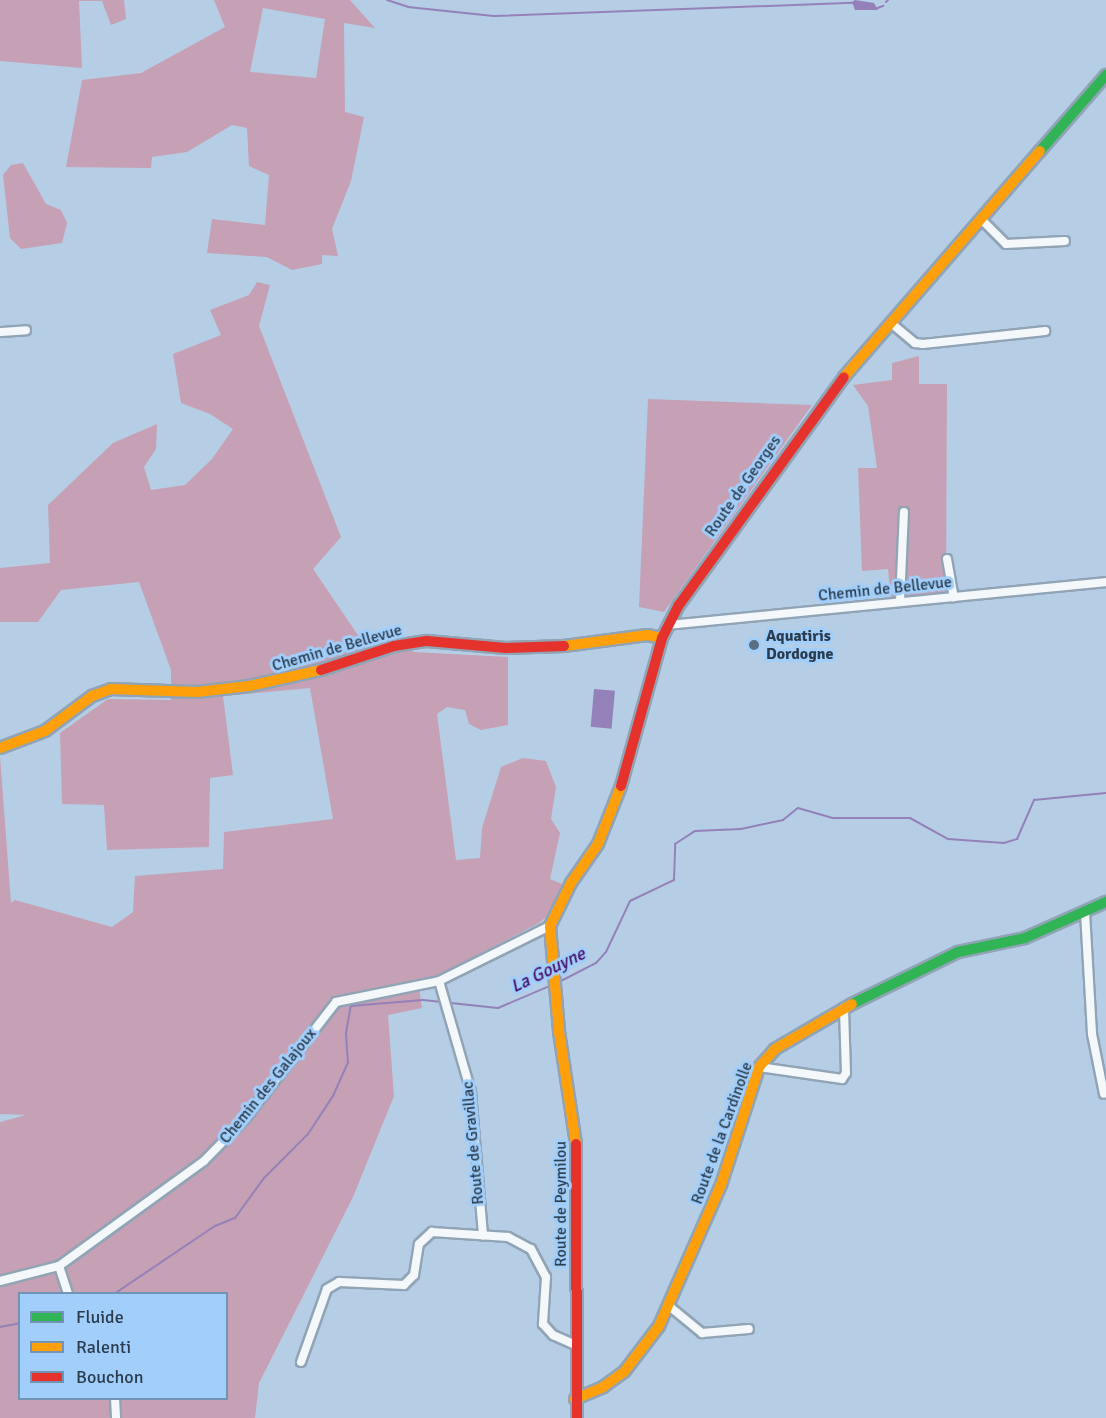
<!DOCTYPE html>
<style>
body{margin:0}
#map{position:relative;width:1106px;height:1418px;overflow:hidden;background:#b5cee6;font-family:Signika,sans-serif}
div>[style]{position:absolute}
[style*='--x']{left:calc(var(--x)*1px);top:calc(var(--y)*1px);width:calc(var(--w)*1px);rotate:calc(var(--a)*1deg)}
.green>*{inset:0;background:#c6a0b4}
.water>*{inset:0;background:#9581ba;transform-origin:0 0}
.stream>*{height:2px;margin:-1px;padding:0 1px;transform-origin:1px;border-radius:1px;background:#9581ba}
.roads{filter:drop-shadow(2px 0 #91a4b6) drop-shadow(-2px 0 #91a4b6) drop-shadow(0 2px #91a4b6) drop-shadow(0 -2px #91a4b6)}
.street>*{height:8px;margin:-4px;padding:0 4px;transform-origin:4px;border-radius:4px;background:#f4f8fb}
.fast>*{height:10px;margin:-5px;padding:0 5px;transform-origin:5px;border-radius:5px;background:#30b455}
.slow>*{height:10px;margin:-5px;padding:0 5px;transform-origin:5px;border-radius:5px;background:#ff9f0a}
.jam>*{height:10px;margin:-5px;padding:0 5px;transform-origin:5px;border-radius:5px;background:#e5322d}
.dots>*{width:16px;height:16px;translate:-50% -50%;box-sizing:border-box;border:3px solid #a1cefa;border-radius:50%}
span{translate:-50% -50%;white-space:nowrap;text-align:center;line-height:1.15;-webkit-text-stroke:6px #a1cefa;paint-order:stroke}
.street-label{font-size:16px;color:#2a3c4e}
.poi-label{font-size:16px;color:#2a3c4e;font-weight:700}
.left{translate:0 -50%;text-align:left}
.water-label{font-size:18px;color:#460c67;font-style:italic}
.legend{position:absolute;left:18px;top:1292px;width:210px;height:108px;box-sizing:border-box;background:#a1cefa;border:2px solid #7194b5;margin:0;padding:8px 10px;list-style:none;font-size:18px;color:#2a3c4e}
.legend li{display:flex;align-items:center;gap:12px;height:30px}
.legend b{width:30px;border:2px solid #7194b5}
</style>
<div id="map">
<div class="green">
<i style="clip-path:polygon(0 0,124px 0,126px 19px,111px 25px,102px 1px,79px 1px,82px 68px,0 61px)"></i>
<i style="clip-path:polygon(evenodd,214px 0,350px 0,375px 28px,344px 23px,345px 112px,364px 117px,351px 181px,332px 229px,338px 256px,322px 255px,322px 264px,292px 270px,267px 257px,207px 253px,212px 219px,265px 225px,269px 175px,249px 166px,247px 128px,232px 125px,187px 152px,152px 157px,151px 168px,66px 167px,82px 80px,141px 73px,225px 27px,214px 0,263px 8px,325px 19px,316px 78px,250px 72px,263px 8px)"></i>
<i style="clip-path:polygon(23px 163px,46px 204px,61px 210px,67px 223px,62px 243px,21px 249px,10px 238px,3px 175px,11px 165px)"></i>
<i style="clip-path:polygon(evenodd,257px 282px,270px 285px,259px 326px,341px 537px,313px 569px,364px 644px,408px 643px,413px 652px,508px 657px,508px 725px,481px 730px,469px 724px,465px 710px,447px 707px,437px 714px,456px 860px,480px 858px,482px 828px,501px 767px,523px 758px,546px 761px,556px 787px,551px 819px,560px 833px,550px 879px,562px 884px,551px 913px,539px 923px,440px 974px,418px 981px,422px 1008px,388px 1015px,394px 1096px,353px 1197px,259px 1383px,255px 1418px,0 1418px,0 1122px,26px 1115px,0 1114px,0 756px,11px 903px,15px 900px,112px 927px,133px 912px,135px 876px,223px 869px,224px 832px,333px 819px,310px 688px,223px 696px,233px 775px,210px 778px,209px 847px,107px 850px,104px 805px,62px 804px,60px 733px,108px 699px,171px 700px,171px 670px,139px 582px,61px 590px,38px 622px,0 622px,0 568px,50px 563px,48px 505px,113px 443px,157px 424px,156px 449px,144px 467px,151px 490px,185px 485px,212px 459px,233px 429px,210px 414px,181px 403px,173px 354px,221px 335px,210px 310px,249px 295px,257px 282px,20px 1294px,226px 1294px,226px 1398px,20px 1398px,20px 1294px)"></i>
<i style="clip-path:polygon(919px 356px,919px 384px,947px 384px,946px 593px,891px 598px,888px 569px,862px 571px,858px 468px,877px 468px,868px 406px,853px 385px,892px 380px,892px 363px)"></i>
<i style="clip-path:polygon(648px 399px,812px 405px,664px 612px,639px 607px)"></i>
</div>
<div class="water">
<i style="clip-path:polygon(855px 0,874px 3px,878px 10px,855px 10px,852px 2px)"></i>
<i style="left:594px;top:689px;width:21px;height:38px;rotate:5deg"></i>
</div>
<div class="stream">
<i style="--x:387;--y:0;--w:22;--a:18"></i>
<i style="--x:408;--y:7;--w:86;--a:6"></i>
<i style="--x:494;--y:16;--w:359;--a:-2.1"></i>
<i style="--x:886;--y:2;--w:3;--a:-45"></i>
<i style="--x:875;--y:9;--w:9;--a:-21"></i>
<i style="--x:557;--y:983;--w:44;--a:-27.1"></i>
<i style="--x:596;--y:963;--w:15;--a:-48"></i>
<i style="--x:606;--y:952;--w:56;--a:-64.8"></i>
<i style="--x:630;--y:901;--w:49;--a:-25.5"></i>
<i style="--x:674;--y:880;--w:36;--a:-88"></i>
<i style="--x:675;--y:844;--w:24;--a:-33"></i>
<i style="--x:695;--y:831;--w:46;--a:-2.5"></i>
<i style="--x:741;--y:829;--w:43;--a:-12.1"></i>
<i style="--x:783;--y:820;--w:19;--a:-39"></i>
<i style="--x:798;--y:808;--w:36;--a:16"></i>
<i style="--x:833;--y:818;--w:77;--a:0"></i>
<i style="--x:910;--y:818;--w:43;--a:28.9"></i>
<i style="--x:948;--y:839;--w:56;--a:4.1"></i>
<i style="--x:1004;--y:843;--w:14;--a:-17"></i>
<i style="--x:1017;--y:839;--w:43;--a:-66.4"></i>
<i style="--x:1034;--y:800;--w:72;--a:-5.6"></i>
<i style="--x:114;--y:1294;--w:122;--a:-34"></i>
<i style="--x:215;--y:1226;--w:22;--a:-22"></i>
<i style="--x:235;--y:1218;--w:49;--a:-54.1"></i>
<i style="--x:264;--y:1178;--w:62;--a:-45"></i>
<i style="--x:308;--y:1134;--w:45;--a:-56.7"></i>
<i style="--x:333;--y:1096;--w:36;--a:-66"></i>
<i style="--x:348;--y:1063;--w:30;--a:-94"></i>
<i style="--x:346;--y:1033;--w:27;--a:-80"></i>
<i style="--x:351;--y:1006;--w:72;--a:-4.8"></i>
<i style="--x:423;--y:1000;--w:75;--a:6.1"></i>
<i style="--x:498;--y:1008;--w:59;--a:-23.1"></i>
<i style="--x:0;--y:1327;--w:20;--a:-11"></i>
</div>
<div class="roads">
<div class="street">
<i style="--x:981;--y:219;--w:35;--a:45"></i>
<i style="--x:1006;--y:244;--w:59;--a:-2.9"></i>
<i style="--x:891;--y:323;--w:31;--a:40"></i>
<i style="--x:915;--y:343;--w:8;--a:7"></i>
<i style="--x:923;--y:344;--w:123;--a:-6.1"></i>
<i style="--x:0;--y:332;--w:26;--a:-4"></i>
<i style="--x:947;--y:559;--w:39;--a:80"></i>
<i style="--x:900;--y:602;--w:90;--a:-87.5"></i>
<i style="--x:668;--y:625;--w:440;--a:-5.6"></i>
<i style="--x:1085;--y:912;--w:122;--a:86.7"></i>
<i style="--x:1092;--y:1034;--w:61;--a:78.7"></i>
<i style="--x:439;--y:981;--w:116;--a:73.9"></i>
<i style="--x:471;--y:1092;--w:144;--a:85.2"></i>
<i style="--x:759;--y:1067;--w:84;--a:8.2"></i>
<i style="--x:842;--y:1079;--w:7;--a:-56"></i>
<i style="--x:846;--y:1073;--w:65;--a:-91.8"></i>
<i style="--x:59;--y:1266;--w:29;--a:72"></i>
<i style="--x:0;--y:1281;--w:61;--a:-14.3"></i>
<i style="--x:59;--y:1266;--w:179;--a:-35.9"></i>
<i style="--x:204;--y:1161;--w:59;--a:-45.7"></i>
<i style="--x:245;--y:1119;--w:148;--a:-52.1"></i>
<i style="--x:336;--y:1002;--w:105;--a:-11.5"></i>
<i style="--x:439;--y:981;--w:124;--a:-26.4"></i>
<i style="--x:669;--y:1306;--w:43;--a:39.3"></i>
<i style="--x:702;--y:1333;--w:47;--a:-4.9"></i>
<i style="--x:301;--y:1362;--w:77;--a:-70.4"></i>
<i style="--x:327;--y:1289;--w:14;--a:-30"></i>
<i style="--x:339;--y:1282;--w:65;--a:2.6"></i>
<i style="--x:404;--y:1285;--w:14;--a:-45"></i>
<i style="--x:414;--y:1275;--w:31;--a:-81"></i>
<i style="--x:419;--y:1244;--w:18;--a:-43"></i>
<i style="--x:432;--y:1232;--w:76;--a:3.8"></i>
<i style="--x:508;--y:1237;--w:26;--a:28"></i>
<i style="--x:531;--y:1249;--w:32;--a:62"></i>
<i style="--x:546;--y:1277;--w:47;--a:93.7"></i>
<i style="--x:543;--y:1324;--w:15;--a:48"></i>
<i style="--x:553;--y:1335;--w:24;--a:24"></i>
<i style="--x:115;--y:1398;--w:20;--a:87"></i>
</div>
<div class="fast">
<i style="--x:1040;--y:151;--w:101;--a:-49"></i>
<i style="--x:852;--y:1004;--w:118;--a:-26.1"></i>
<i style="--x:958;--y:952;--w:68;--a:-11.8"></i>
<i style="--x:1025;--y:938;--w:89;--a:-24"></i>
</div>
<div class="slow">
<i style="--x:844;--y:377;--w:299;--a:-49.1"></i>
<i style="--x:564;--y:646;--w:84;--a:-7.5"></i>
<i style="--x:647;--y:635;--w:15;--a:11"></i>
<i style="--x:0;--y:748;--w:48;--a:-20.7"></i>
<i style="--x:45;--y:731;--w:59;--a:-36.7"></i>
<i style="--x:92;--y:696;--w:20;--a:-20"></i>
<i style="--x:111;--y:689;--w:86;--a:2"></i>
<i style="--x:197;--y:692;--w:52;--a:-6.6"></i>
<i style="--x:249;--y:686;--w:74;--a:-12.5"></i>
<i style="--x:576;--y:1144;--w:114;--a:-98.6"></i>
<i style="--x:559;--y:1031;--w:105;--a:-94.9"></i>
<i style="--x:550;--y:926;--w:48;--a:-64"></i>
<i style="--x:571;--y:883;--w:47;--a:-55.3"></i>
<i style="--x:598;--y:844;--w:62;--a:-68.4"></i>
<i style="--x:575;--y:1399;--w:30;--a:-23"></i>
<i style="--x:603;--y:1387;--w:26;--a:-36"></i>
<i style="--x:624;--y:1372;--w:58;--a:-52.7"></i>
<i style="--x:659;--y:1326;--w:154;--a:-66.3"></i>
<i style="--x:721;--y:1185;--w:124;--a:-72.1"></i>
<i style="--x:759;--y:1067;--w:24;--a:-48"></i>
<i style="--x:775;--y:1049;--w:89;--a:-30.3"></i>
</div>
<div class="jam">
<i style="--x:321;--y:670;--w:77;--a:-18.2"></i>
<i style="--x:394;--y:646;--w:33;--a:-9"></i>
<i style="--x:427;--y:641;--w:79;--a:5.1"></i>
<i style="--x:506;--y:648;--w:58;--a:-2"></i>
<i style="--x:621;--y:786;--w:154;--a:-74.5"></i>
<i style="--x:662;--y:638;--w:37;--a:-63"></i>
<i style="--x:679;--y:605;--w:281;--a:-54.1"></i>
<i style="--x:576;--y:1144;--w:274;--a:89.8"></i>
</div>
</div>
<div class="dots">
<i style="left:754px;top:645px;background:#5b6f83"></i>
</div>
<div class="street-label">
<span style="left:743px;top:486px;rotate:-55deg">Route de Georges</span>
<span style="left:885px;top:589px;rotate:-6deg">Chemin de Bellevue</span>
<span style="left:337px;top:648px;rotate:-16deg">Chemin de Bellevue</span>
<span style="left:268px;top:1086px;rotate:-51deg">Chemin des Galajoux</span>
<span style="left:722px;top:1133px;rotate:-70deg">Route de la Cardinolle</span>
<span style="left:473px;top:1143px;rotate:-95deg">Route de Gravillac</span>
<span style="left:561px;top:1204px;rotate:-90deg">Route de Peymilou</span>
</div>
<div class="poi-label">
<span class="left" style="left:766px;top:645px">Aquatiris<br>Dordogne</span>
</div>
<div class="water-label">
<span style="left:548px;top:970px;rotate:-26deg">La Gouyne</span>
</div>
<ul class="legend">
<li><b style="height:8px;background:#30b455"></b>Fluide</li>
<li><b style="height:8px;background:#ff9f0a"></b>Ralenti</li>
<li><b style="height:8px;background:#e5322d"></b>Bouchon</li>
</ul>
</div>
